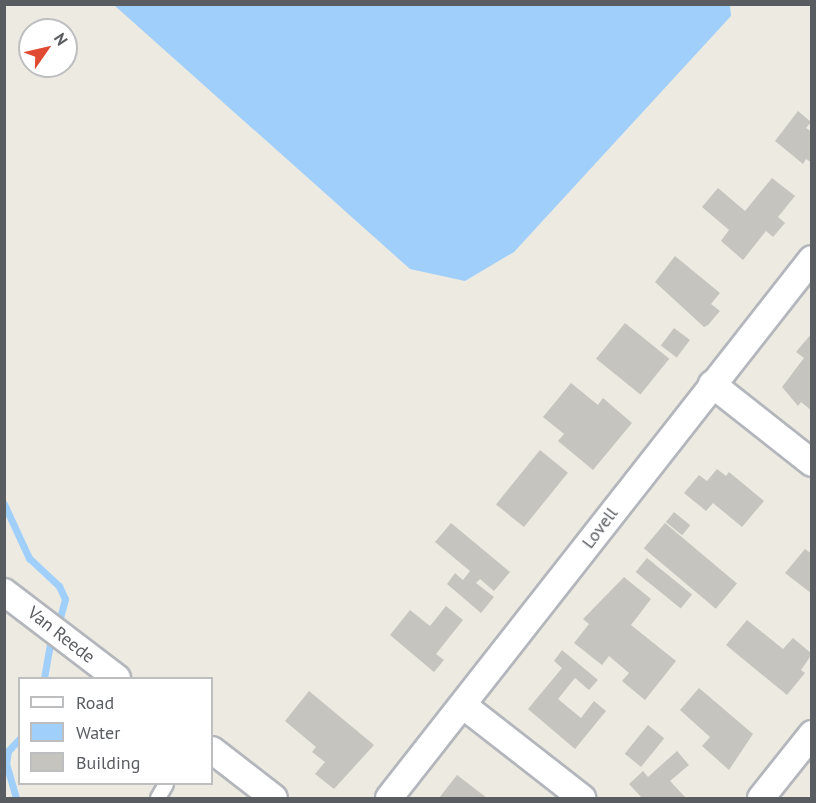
<!DOCTYPE html>
<style>
body{margin:0}
#map{position:relative;width:816px;height:803px;overflow:hidden;background:#eceae1;font-family:"PT Sans",sans-serif}
div>[style]{position:absolute}
[style*='--x']{left:calc(var(--x)*1px);top:calc(var(--y)*1px);width:calc(var(--w)*1px);rotate:calc(var(--a)*1deg)}
.water>*{inset:0;background:#a1cffb}
.stream>*{height:7px;margin:-3.5px;padding:0 3.5px;transform-origin:3.5px;border-radius:3.5px;background:#a1cffb}
.building>*{inset:0;background:#c6c4be;transform-origin:0 0}
.roads{filter:drop-shadow(2px 0 #b3b6bb) drop-shadow(-2px 0 #b3b6bb) drop-shadow(0 2px #b3b6bb) drop-shadow(0 -2px #b3b6bb)}
.service>*{height:14px;margin:-7px;padding:0 7px;transform-origin:7px;border-radius:7px;background:#fff}
.minor>*{height:26px;margin:-13px;padding:0 13px;transform-origin:13px;border-radius:13px;background:#fff}
span{translate:-50% -50%;white-space:nowrap;text-align:center;line-height:1.15;-webkit-text-stroke:5px #fff;paint-order:stroke}
.street-label{font-size:18px;color:#595c61}
.frame{position:absolute;inset:0;border:6px solid #595c61;pointer-events:none}
.legend{position:absolute;left:18px;top:677px;width:195px;height:108px;box-sizing:border-box;background:#fff;border:2px solid #bdbec0;margin:0;padding:8px 10px;list-style:none;font-size:18px;color:#595c61}
.legend li{display:flex;align-items:center;gap:12px;height:30px}
.legend b{width:30px;border:2px solid #bdbec0}
.north{position:absolute;left:18px;top:18px;width:60px;height:60px;box-sizing:border-box;background:#fff;border:2px solid #bdbec0;border-radius:50%;rotate:56deg;font-size:16px;font-weight:700;line-height:24px;text-align:center;color:#595c61}
.north::after{content:'';display:block;margin:auto;width:21px;height:27px;background:#e04932;clip-path:polygon(50% 0,100% 100%,50% 72%,0 100%)}
</style>
<div id="map">
<div class="water">
<i style="clip-path:polygon(730px 5px,731px 16px,514px 252px,465px 281px,410px 269px,114px 5px)"></i>
</div>
<div class="stream">
<i style="--x:4;--y:504;--w:60;--a:65.2"></i>
<i style="--x:29;--y:558;--w:41;--a:43"></i>
<i style="--x:59;--y:586;--w:14;--a:65"></i>
<i style="--x:65;--y:599;--w:20;--a:105"></i>
<i style="--x:44;--y:678;--w:35;--a:-80"></i>
<i style="--x:16;--y:798;--w:35;--a:-106"></i>
<i style="--x:6;--y:764;--w:13;--a:-81"></i>
<i style="--x:8;--y:751;--w:18;--a:-47"></i>
</div>
<div class="building">
<i style="clip-path:polygon(798px 111px,811px 122px,806px 128px,812px 132px,812px 163px,806px 159px,803px 164px,775px 141px)"></i>
<i style="clip-path:polygon(772px 178px,795px 196px,778px 217px,785px 223px,773px 237px,766px 231px,743px 260px,721px 241px,729px 230px,702px 207px,718px 188px,745px 211px)"></i>
<i style="clip-path:polygon(675px 256px,720px 293px,711px 304px,720px 311px,708px 325px,704px 327px,655px 282px)"></i>
<i style="left:625px;top:323px;width:57px;height:46px;rotate:39deg"></i>
<i style="left:674px;top:328px;width:20px;height:22px;rotate:37deg"></i>
<i style="clip-path:polygon(812px 333px,812px 411px,801px 402px,798px 406px,782px 387px,804px 358px,796px 352px)"></i>
<i style="clip-path:polygon(571px 383px,598px 405px,603px 398px,632px 423px,593px 470px,558px 441px,564px 434px,543px 417px)"></i>
<i style="left:540px;top:450px;width:36px;height:70px;rotate:39deg"></i>
<i style="clip-path:polygon(717px 469px,726px 476px,729px 472px,764px 501px,742px 527px,713px 503px,706px 511px,684px 493px,699px 475px,707px 481px)"></i>
<i style="left:674px;top:512px;width:21px;height:13px;rotate:39deg"></i>
<i style="clip-path:polygon(451px 523px,510px 572px,494px 591px,480px 579px,476px 583px,494px 597px,481px 613px,447px 584px,455px 573px,463px 580px,470px 571px,435px 542px)"></i>
<i style="left:665px;top:523px;width:94px;height:33px;rotate:40deg"></i>
<i style="clip-path:polygon(805px 549px,812px 554px,812px 594px,785px 573px)"></i>
<i style="left:647px;top:558px;width:58px;height:18px;rotate:39deg"></i>
<i style="clip-path:polygon(624px 577px,651px 599px,631px 625px,676px 661px,645px 700px,622px 681px,629px 673px,609px 656px,602px 665px,574px 643px,589px 624px,583px 619px)"></i>
<i style="clip-path:polygon(446px 606px,463px 620px,436px 654px,444px 660px,434px 672px,390px 635px,410px 610px,430px 626px)"></i>
<i style="clip-path:polygon(747px 620px,783px 649px,793px 638px,812px 654px,801px 670px,805px 673px,787px 695px,726px 645px)"></i>
<i style="clip-path:polygon(562px 650px,598px 680px,589px 690px,575px 678px,558px 699px,581px 718px,594px 701px,606px 711px,575px 749px,528px 709px,562px 668px,554px 661px)"></i>
<i style="clip-path:polygon(699px 688px,753px 734px,729px 770px,702px 746px,710px 737px,680px 710px)"></i>
<i style="clip-path:polygon(309px 691px,374px 745px,334px 789px,315px 774px,325px 762px,312px 752px,316px 747px,285px 721px)"></i>
<i style="left:648px;top:725px;width:21px;height:37px;rotate:39deg"></i>
<i style="clip-path:polygon(677px 751px,689px 765px,670px 781px,686px 798px,642px 798px,629px 784px,643px 771px,648px 777px)"></i>
<i style="clip-path:polygon(457px 775px,487px 798px,439px 798px)"></i>
</div>
<div class="roads">
<div class="service">
<i style="--x:158;--y:798;--w:16;--a:-60"></i>
</div>
<div class="minor">
<i style="--x:712;--y:384;--w:127;--a:38.3"></i>
<i style="--x:4;--y:592;--w:142;--a:37.3"></i>
<i style="--x:464;--y:706;--w:150;--a:37.9"></i>
<i style="--x:212;--y:750;--w:78;--a:37.7"></i>
<i style="--x:389;--y:798;--w:685;--a:-51.88"></i>
<i style="--x:761;--y:798;--w:82;--a:-51.4"></i>
</div>
</div>
<div class="street-label">
<span style="left:600px;top:528px;rotate:-53deg">Lovell</span>
<span style="left:61px;top:635px;rotate:38deg">Van Reede</span>
</div>
<div class="frame"></div>
<ul class="legend">
<li><b style="height:8px;background:#fff"></b>Road</li>
<li><b style="height:16px;background:#a1cffb"></b>Water</li>
<li><b style="height:16px;background:#c6c4be"></b>Building</li>
</ul>
<div class="north">N</div>
</div>
